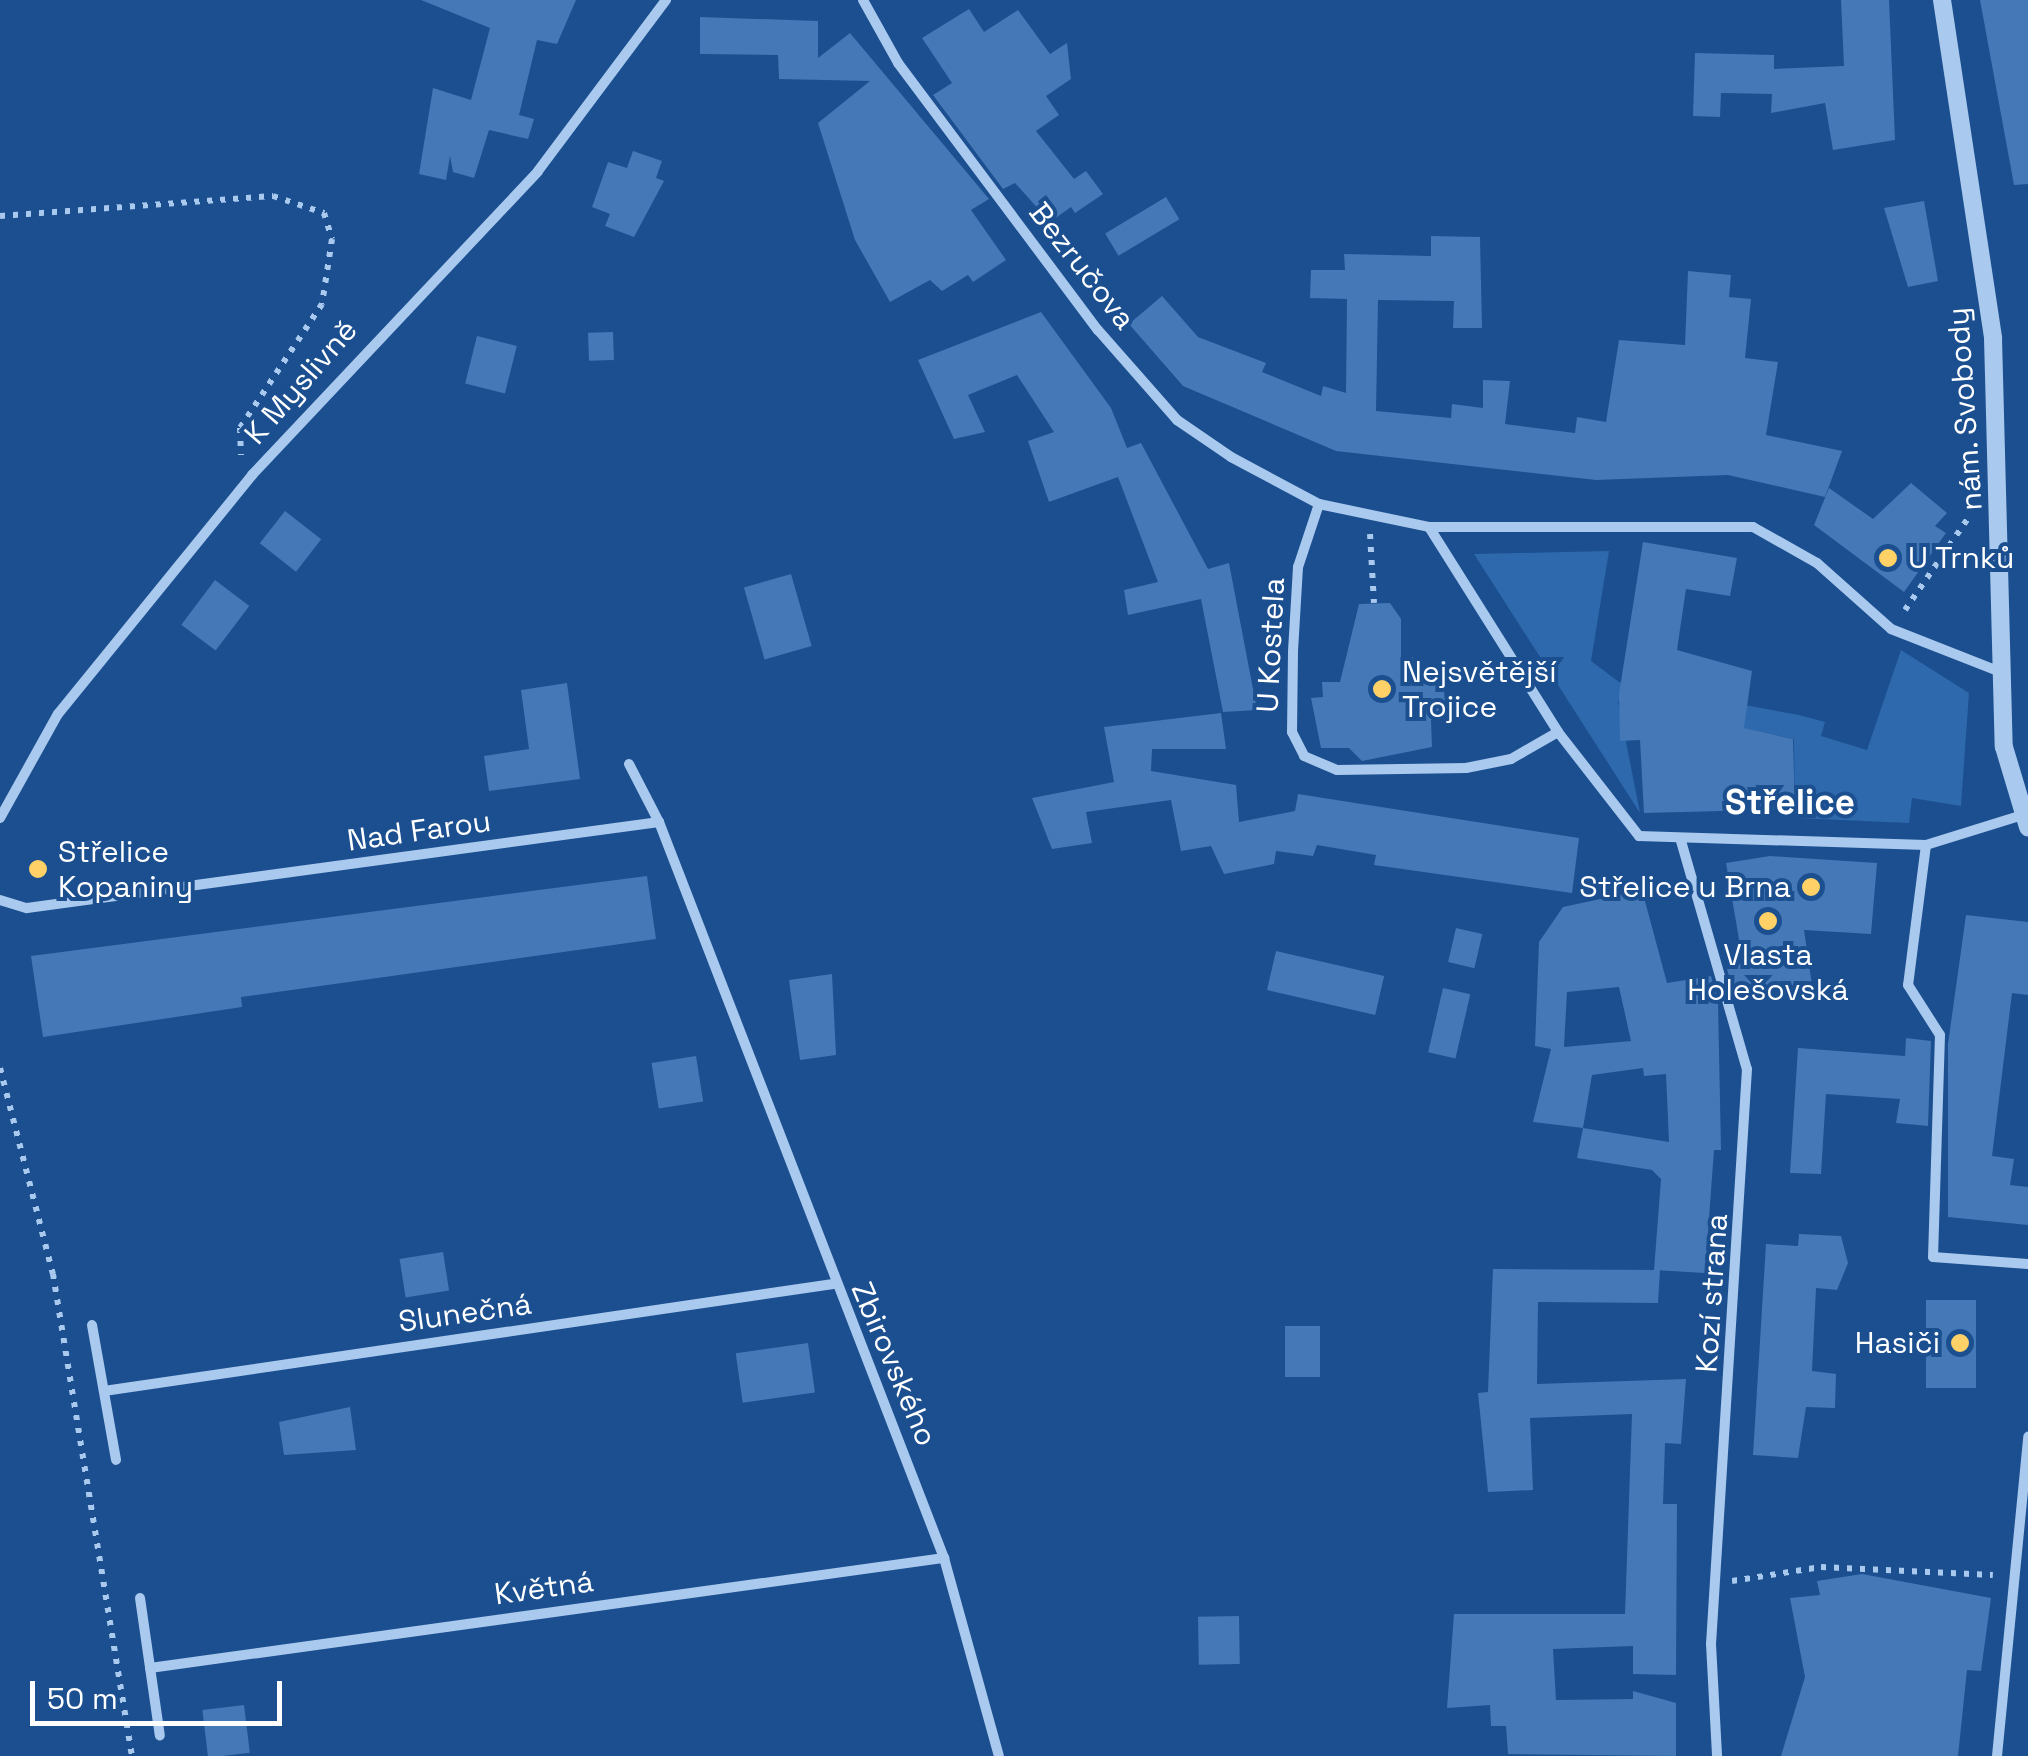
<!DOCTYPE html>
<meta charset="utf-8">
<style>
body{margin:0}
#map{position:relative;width:2028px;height:1756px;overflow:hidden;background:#1b4f8f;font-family:"Space Grotesk",sans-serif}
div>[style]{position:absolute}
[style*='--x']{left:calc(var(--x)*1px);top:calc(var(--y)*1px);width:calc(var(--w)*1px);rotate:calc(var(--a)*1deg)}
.green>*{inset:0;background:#2e69ad}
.building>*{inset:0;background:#4478b7;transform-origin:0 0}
.path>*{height:6px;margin-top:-3px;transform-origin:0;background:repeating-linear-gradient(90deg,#a9c9ee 0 5px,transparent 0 13px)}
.minor>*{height:10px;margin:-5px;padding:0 5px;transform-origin:5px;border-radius:5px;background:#a9c9ee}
.tertiary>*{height:18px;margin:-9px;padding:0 9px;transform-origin:9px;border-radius:9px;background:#a9c9ee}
.dots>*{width:28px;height:28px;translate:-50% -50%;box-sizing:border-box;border:5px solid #1b4f8f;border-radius:50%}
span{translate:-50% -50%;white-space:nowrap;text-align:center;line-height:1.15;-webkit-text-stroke:8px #1b4f8f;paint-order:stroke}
.street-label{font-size:30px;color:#fff}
.poi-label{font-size:30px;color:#fff}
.left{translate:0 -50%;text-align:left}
.right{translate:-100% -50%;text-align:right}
.quarter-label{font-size:35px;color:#fff;font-weight:700}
.scale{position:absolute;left:30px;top:1681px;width:252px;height:45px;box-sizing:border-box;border:5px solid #fff;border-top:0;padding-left:12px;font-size:30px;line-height:35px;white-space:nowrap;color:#fff;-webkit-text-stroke:8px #1b4f8f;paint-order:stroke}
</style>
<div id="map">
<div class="green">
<i style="clip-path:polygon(1609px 551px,1591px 661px,1619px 682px,1799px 715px,1825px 722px,1821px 736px,1867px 750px,1901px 650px,1969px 693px,1961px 806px,1912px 798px,1909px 823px,1795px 818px,1794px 739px,1618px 701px,1640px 813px,1474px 554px)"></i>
</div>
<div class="building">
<i style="clip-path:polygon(421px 0,576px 0,557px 44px,537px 40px,519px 115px,534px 119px,528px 139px,489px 130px,474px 178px,453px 172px,450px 156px,446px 180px,419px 174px,433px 88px,471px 100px,490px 28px)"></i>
<i style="clip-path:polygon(1841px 0,1889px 0,1895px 140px,1833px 150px,1825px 103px,1771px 113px,1772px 94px,1721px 93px,1720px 117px,1693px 116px,1695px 53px,1774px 55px,1774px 69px,1844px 66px)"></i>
<i style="clip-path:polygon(1980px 0,2028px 0,2028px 184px,2014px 185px)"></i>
<i style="clip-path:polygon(969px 9px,984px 32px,1018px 10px,1050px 54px,1067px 43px,1071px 79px,1046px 96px,1059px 115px,1036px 131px,1074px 179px,1086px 171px,1103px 194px,1075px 213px,1071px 207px,1050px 222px,1015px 183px,1003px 189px,933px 95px,952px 83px,922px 38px)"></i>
<i style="clip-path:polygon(700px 17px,818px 21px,818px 58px,850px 33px,989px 199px,971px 210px,1006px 260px,973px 282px,968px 275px,942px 291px,930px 280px,890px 302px,855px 240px,818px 123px,870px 81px,779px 79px,778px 55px,700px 54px)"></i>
<i style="clip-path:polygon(633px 151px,662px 161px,656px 178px,664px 181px,634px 237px,605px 226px,610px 214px,592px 207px,608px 162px,627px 168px)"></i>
<i style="left:1166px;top:197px;width:26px;height:71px;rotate:59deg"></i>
<i style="clip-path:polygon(1924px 201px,1938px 281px,1908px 287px,1884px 208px)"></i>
<i style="clip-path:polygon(1431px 236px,1480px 237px,1482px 328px,1453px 328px,1454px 301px,1378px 300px,1376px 411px,1451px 418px,1452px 404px,1483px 408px,1483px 380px,1510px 381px,1505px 424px,1575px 433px,1577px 417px,1606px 422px,1619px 340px,1685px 345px,1688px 271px,1731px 275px,1729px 297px,1751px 299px,1745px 358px,1778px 362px,1766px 435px,1842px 451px,1825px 497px,1728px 475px,1596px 480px,1336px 451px,1183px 386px,1129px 324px,1162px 296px,1198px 337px,1266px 363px,1262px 372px,1321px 396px,1323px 386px,1346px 393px,1347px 299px,1310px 298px,1311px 270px,1345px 270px,1344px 254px,1431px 256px)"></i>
<i style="clip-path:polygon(1041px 312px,1111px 408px,1127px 448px,1141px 443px,1208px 569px,1229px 563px,1257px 710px,1223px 712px,1201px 599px,1128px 615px,1124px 590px,1158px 582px,1118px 477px,1049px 502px,1028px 441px,1054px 432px,1017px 375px,968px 395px,985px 432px,954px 439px,918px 360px)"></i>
<i style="left:613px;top:332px;width:28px;height:25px;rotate:88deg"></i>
<i style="left:477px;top:336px;width:41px;height:49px;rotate:14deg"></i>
<i style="clip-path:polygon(1911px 483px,1947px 513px,1935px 526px,1946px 533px,1904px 592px,1814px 525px,1829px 488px,1873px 519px)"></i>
<i style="left:285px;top:511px;width:46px;height:41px;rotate:38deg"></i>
<i style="clip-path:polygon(1643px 542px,1737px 558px,1730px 596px,1686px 589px,1677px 650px,1752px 671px,1744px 728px,1793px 739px,1795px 809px,1644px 813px,1640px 740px,1620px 741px,1619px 694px)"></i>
<i style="left:791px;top:574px;width:75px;height:49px;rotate:74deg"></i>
<i style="left:215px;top:580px;width:43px;height:56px;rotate:37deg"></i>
<i style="clip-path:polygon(1390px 603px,1401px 619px,1401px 658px,1414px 657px,1415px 675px,1442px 674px,1446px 709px,1431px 720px,1432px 747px,1362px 761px,1349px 748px,1321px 748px,1311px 698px,1323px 697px,1322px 682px,1340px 682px,1359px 604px)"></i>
<i style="clip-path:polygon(567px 683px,580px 779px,489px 791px,484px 756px,529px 749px,521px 690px)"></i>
<i style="clip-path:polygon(1221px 713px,1226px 749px,1152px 749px,1151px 771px,1236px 785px,1239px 822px,1295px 811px,1298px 794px,1579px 838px,1572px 893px,1374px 865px,1376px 855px,1317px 845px,1313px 856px,1276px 851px,1274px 864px,1224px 874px,1211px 846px,1181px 851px,1171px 800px,1086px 812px,1092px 843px,1052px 849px,1032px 798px,1114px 782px,1104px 727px)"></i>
<i style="clip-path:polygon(1770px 856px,1877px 863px,1871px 934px,1804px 930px,1812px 985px,1735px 997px,1727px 969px,1743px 963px,1726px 863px)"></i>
<i style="clip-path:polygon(647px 876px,656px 939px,241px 997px,242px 1007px,43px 1037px,31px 956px)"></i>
<i style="clip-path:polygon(evenodd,1642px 890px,1667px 983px,1711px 976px,1718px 1002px,1721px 1150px,1714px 1150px,1705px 1273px,1654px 1270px,1661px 1179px,1652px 1170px,1577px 1158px,1583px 1128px,1533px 1122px,1551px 1049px,1535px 1046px,1539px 942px,1563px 907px,1642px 890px,1619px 987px,1631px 1041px,1564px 1047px,1567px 992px,1619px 987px,1642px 890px,1643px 1068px,1644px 1076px,1666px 1074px,1669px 1142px,1583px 1128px,1592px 1075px,1643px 1068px)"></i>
<i style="clip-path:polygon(1966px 915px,2028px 922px,2028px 995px,2012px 993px,1992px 1156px,2014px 1159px,2010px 1185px,2028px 1187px,2028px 1225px,1948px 1217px,1948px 1044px)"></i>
<i style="left:1456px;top:928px;width:27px;height:35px;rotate:13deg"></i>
<i style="left:1276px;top:951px;width:111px;height:40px;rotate:13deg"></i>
<i style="clip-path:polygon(832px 974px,836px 1055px,800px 1060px,789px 980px)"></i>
<i style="left:1443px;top:988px;width:28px;height:66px;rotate:13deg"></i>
<i style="clip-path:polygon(1906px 1038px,1931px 1041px,1928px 1126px,1896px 1123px,1900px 1099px,1826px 1094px,1821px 1174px,1790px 1173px,1798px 1048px,1905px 1056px)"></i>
<i style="left:696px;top:1056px;width:46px;height:45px;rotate:81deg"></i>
<i style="clip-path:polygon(1799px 1234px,1841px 1236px,1848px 1263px,1837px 1290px,1816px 1288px,1812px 1371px,1836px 1374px,1835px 1408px,1806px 1407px,1798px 1458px,1753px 1455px,1766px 1244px,1798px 1246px)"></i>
<i style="left:443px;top:1252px;width:39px;height:44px;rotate:81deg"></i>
<i style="clip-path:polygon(1493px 1269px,1660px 1270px,1658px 1303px,1538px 1302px,1537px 1384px,1686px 1379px,1681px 1444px,1665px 1443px,1663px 1504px,1677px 1504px,1676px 1675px,1633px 1674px,1633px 1646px,1553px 1649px,1556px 1700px,1633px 1699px,1633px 1691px,1676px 1703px,1676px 1756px,1508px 1754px,1506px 1726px,1491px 1726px,1490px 1705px,1447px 1708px,1454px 1614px,1625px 1614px,1632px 1414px,1530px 1418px,1533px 1490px,1488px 1492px,1478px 1393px,1488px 1392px)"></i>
<i style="left:1926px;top:1300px;width:50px;height:88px"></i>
<i style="left:1285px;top:1326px;width:35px;height:51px"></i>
<i style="left:808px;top:1343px;width:50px;height:73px;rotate:82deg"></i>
<i style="clip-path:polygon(350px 1407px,356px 1450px,284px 1455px,279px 1422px)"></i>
<i style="clip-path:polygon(1862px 1574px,1991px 1598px,1981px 1671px,1967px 1670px,1958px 1756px,1781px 1756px,1805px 1677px,1790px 1598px,1820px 1595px,1817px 1581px)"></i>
<i style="left:1239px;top:1616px;width:48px;height:41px;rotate:89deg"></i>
<i style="left:244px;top:1705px;width:48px;height:42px;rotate:83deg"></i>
</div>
<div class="path">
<i style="--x:0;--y:216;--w:274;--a:-4.2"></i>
<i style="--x:273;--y:196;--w:54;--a:18.4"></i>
<i style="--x:324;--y:213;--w:27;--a:73"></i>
<i style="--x:332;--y:239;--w:66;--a:98.7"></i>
<i style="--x:322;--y:304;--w:149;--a:123.5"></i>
<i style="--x:240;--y:428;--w:27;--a:88"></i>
<i style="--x:1370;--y:534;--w:69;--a:86.7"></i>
<i style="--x:1905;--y:610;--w:116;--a:-55.5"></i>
<i style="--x:0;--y:1068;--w:213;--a:75.6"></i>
<i style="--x:53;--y:1274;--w:488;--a:80.7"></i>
<i style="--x:1732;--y:1581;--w:90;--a:-8.9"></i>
<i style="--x:1821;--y:1567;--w:172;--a:2.7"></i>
</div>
<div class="minor">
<i style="--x:863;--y:0;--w:72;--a:60.9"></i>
<i style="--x:898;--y:63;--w:334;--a:53.2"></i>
<i style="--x:1098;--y:330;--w:120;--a:48.7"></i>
<i style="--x:1177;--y:420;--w:65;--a:34.4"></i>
<i style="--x:1231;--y:457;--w:100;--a:28.1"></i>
<i style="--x:1319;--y:504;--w:112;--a:11.8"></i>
<i style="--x:1429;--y:527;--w:324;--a:0"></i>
<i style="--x:1753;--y:527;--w:73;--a:29.4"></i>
<i style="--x:1817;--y:563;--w:99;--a:41.7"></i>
<i style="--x:1891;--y:629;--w:118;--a:21.4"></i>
<i style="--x:1319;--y:504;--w:66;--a:108.4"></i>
<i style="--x:1298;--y:567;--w:85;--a:93.4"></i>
<i style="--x:1293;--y:652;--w:80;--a:90.7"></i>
<i style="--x:1292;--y:732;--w:27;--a:63"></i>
<i style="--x:1304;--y:756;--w:36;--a:23"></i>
<i style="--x:1337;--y:770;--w:129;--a:-0.9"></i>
<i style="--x:1466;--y:768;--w:46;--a:-11.3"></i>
<i style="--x:1511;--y:759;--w:54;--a:-29.9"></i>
<i style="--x:1429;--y:527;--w:242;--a:57.8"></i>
<i style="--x:1558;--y:732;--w:132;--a:52.1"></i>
<i style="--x:1639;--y:836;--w:287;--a:1.8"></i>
<i style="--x:1926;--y:845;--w:141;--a:97.3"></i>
<i style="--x:1908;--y:985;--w:59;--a:57.4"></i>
<i style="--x:1940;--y:1035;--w:222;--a:91.8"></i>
<i style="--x:1933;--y:1257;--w:95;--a:4.2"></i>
<i style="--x:629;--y:764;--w:65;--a:62.7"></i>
<i style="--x:0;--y:818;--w:119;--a:-60.9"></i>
<i style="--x:58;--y:714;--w:308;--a:-50.9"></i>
<i style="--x:252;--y:475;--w:417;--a:-46.7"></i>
<i style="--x:538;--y:171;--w:214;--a:-53.2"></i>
<i style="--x:1681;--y:841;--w:237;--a:73.9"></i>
<i style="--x:1747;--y:1069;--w:576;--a:93.58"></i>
<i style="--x:1711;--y:1644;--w:112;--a:86.9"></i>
<i style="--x:1926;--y:845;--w:97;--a:-17.3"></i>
<i style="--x:0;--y:900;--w:28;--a:17"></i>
<i style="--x:27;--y:908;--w:638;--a:-7.75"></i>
<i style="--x:659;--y:822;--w:789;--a:68.83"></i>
<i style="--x:944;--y:1558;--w:205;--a:74.5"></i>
<i style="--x:92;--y:1325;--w:137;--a:79.9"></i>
<i style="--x:104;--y:1391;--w:737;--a:-8.35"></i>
<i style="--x:140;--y:1598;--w:139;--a:81.8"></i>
<i style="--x:150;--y:1668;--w:802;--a:-7.89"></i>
<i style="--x:1997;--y:1756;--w:321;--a:-84.4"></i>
</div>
<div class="tertiary">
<i style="--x:1942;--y:0;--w:342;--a:81.4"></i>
<i style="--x:1993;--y:338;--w:409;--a:88.5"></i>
<i style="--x:2004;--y:747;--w:84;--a:73.3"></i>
</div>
<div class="dots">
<i style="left:1888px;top:558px;background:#ffd166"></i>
<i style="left:1382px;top:689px;background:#ffd166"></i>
<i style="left:38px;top:869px;background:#ffd166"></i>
<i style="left:1811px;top:887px;background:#ffd166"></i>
<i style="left:1768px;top:921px;background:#ffd166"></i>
<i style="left:1960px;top:1343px;background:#ffd166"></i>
</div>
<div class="street-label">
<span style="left:1082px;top:266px;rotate:52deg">Bezručova</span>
<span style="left:301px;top:382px;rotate:-49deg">K Myslivně</span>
<span style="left:1965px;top:409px;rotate:-94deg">nám. Svobody</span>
<span style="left:1271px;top:645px;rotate:-87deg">U Kostela</span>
<span style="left:419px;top:831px;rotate:-8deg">Nad Farou</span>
<span style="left:1712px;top:1293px;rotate:-86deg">Kozí strana</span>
<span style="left:465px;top:1313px;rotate:-8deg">Slunečná</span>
<span style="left:894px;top:1364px;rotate:67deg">Zbirovského</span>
<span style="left:544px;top:1588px;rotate:-8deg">Květná</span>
</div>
<div class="poi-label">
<span class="left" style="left:1908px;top:558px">U Trnků</span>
<span class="left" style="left:1402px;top:689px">Nejsvětější<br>Trojice</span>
<span class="left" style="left:58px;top:869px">Střelice<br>Kopaniny</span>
<span class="right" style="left:1791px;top:887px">Střelice u Brna</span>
<span style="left:1768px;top:972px">Vlasta<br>Holešovská</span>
<span class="right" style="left:1940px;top:1343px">Hasiči</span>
</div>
<div class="quarter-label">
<span style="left:1790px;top:802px">Střelice</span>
</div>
<div class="scale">50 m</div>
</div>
